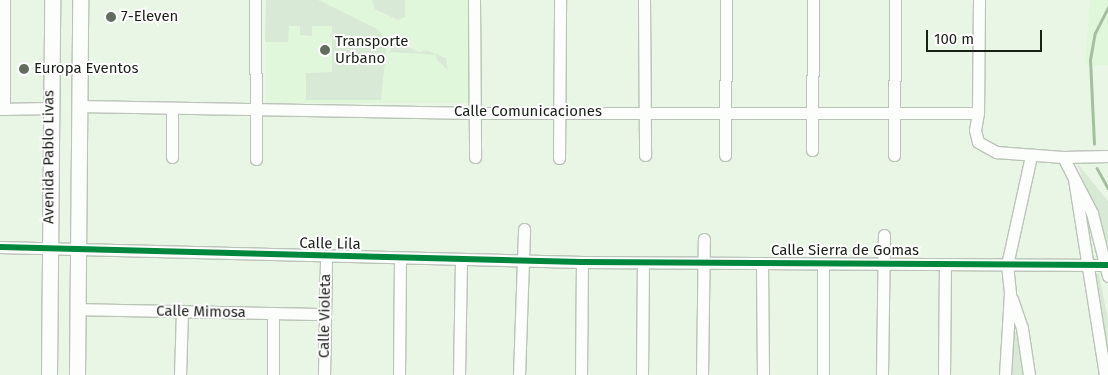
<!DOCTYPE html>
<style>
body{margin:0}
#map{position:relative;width:1108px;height:375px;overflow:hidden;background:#e9f6e6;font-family:"Fira Sans",sans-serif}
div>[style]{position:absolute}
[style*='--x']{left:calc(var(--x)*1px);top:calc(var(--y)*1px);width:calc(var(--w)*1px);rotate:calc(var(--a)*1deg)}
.built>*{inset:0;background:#e1f7dc;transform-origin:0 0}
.green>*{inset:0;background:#d8e9d5}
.stream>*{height:2.5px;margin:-1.25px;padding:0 1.25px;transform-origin:1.25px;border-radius:1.25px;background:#a7bfa1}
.roads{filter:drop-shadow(1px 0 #bbc4b8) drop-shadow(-1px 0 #bbc4b8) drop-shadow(0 1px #bbc4b8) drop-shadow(0 -1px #bbc4b8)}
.minor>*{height:11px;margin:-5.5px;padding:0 5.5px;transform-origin:5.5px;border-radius:5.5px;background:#fcfefb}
.major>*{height:15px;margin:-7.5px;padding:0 7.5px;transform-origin:7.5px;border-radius:7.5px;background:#fcfefb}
.cycleway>*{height:6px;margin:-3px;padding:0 3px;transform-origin:3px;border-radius:3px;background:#00873e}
.dots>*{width:14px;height:14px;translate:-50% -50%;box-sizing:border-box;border:2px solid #fff;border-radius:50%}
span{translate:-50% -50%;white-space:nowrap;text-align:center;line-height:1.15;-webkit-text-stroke:4px #fff;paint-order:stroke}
.poi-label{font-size:15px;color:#192217}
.left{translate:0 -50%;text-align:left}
.street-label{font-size:15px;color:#192217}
.scale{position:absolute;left:926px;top:30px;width:116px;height:22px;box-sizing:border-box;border:2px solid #192217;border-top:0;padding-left:6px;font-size:15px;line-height:18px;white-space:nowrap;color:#192217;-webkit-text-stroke:4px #fff;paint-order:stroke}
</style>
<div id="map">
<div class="built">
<i style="left:266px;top:0;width:206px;height:103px"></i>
<i style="clip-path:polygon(1090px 0,1108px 0,1108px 65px,1085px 65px)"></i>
</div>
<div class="green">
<i style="clip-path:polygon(266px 0,318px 0,377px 29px,387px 40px,381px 100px,306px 100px,306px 73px,332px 72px,332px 26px,312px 26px,312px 36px,300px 35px,300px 26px,289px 26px,288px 42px,265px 42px)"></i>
<i style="clip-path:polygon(372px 0,405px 0,405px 17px,398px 20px,375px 9px)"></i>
<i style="clip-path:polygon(392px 40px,419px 52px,426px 50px,446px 58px,448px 70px,437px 60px,436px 55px,390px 52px)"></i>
<i style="clip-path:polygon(1077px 163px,1108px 201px,1108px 252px,1099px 221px)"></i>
<i style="clip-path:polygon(1099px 273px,1108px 320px,1108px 375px,1086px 275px)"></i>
<i style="clip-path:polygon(1012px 331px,1016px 332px,1023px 375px,1007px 375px)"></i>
</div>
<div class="stream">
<i style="--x:1094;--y:144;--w:84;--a:-92.7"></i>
<i style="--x:1090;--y:60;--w:27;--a:-80"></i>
<i style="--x:1095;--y:33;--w:29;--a:-63"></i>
<i style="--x:1097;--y:168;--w:23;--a:61"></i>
</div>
<div class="roads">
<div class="minor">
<i style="--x:255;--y:0;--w:159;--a:89.6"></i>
<i style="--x:474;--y:0;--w:157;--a:89.6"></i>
<i style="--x:644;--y:0;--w:155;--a:89.6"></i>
<i style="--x:979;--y:0;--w:113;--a:90.5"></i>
<i style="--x:978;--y:113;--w:17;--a:100"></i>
<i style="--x:975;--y:130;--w:12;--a:76"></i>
<i style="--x:978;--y:142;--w:21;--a:29"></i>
<i style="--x:996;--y:152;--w:67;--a:4.3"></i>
<i style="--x:1063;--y:157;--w:45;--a:-1.3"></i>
<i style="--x:78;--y:106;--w:398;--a:1"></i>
<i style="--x:476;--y:113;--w:502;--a:0"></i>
<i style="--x:0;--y:109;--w:49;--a:-1.2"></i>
<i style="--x:4;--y:109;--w:109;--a:-90"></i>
<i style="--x:812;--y:150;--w:150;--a:-89.6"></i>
<i style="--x:725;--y:155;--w:155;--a:-89.6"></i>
<i style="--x:894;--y:155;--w:155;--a:-89.6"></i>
<i style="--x:172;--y:157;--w:48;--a:-90"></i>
<i style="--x:1063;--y:157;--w:63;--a:62.6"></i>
<i style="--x:1092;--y:213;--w:65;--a:75.7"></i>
<i style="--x:559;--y:158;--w:158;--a:-89.6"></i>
<i style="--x:1074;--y:179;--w:198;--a:81"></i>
<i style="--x:0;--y:247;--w:582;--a:1.48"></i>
<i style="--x:582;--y:262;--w:526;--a:0.33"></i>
<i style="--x:762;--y:263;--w:112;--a:89.5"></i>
<i style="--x:1012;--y:299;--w:31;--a:71"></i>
<i style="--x:1022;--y:328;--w:48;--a:81.5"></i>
<i style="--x:78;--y:309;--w:247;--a:1.2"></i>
<i style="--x:180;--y:375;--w:62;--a:-88.2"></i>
<i style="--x:273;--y:375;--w:62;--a:-90"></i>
<i style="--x:324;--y:375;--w:119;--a:-89"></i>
<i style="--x:399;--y:375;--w:117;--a:-89.5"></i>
<i style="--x:459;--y:375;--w:115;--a:-89"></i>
<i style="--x:519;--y:375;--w:146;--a:-88"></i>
<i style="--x:581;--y:375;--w:113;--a:-89.5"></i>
<i style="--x:642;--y:375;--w:112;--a:-89.5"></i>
<i style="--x:702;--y:375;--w:136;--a:-89.2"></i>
<i style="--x:823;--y:375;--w:111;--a:-90"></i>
<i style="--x:882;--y:375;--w:140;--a:-89.2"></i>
<i style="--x:944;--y:375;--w:111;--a:-89.5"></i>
<i style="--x:1005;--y:375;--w:82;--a:-86.5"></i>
<i style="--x:1010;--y:293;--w:28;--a:-96"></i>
<i style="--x:1007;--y:265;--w:112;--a:-77.6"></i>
</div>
<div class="major">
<i style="--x:49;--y:375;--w:375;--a:-89.5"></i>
<i style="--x:77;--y:375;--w:375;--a:-89.5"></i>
</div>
</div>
<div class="cycleway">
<i style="--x:0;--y:247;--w:582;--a:1.48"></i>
<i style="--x:582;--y:262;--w:526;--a:0.33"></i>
</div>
<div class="dots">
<i style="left:111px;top:17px;background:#626c5f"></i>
<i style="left:325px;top:50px;background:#626c5f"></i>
<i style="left:24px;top:69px;background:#626c5f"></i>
</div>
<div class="poi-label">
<span class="left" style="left:121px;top:17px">7-Eleven</span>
<span class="left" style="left:335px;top:50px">Transporte<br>Urbano</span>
<span class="left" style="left:34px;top:69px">Europa Eventos</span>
</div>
<div class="street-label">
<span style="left:528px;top:112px">Calle Comunicaciones</span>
<span style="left:49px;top:157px;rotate:-90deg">Avenida Pablo Livas</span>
<span style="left:330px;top:244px;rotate:1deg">Calle Lila</span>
<span style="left:845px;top:251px">Calle Sierra de Gomas</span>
<span style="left:201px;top:312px;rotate:1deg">Calle Mimosa</span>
<span style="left:325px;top:316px;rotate:-89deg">Calle Violeta</span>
</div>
<div class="scale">100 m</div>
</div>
